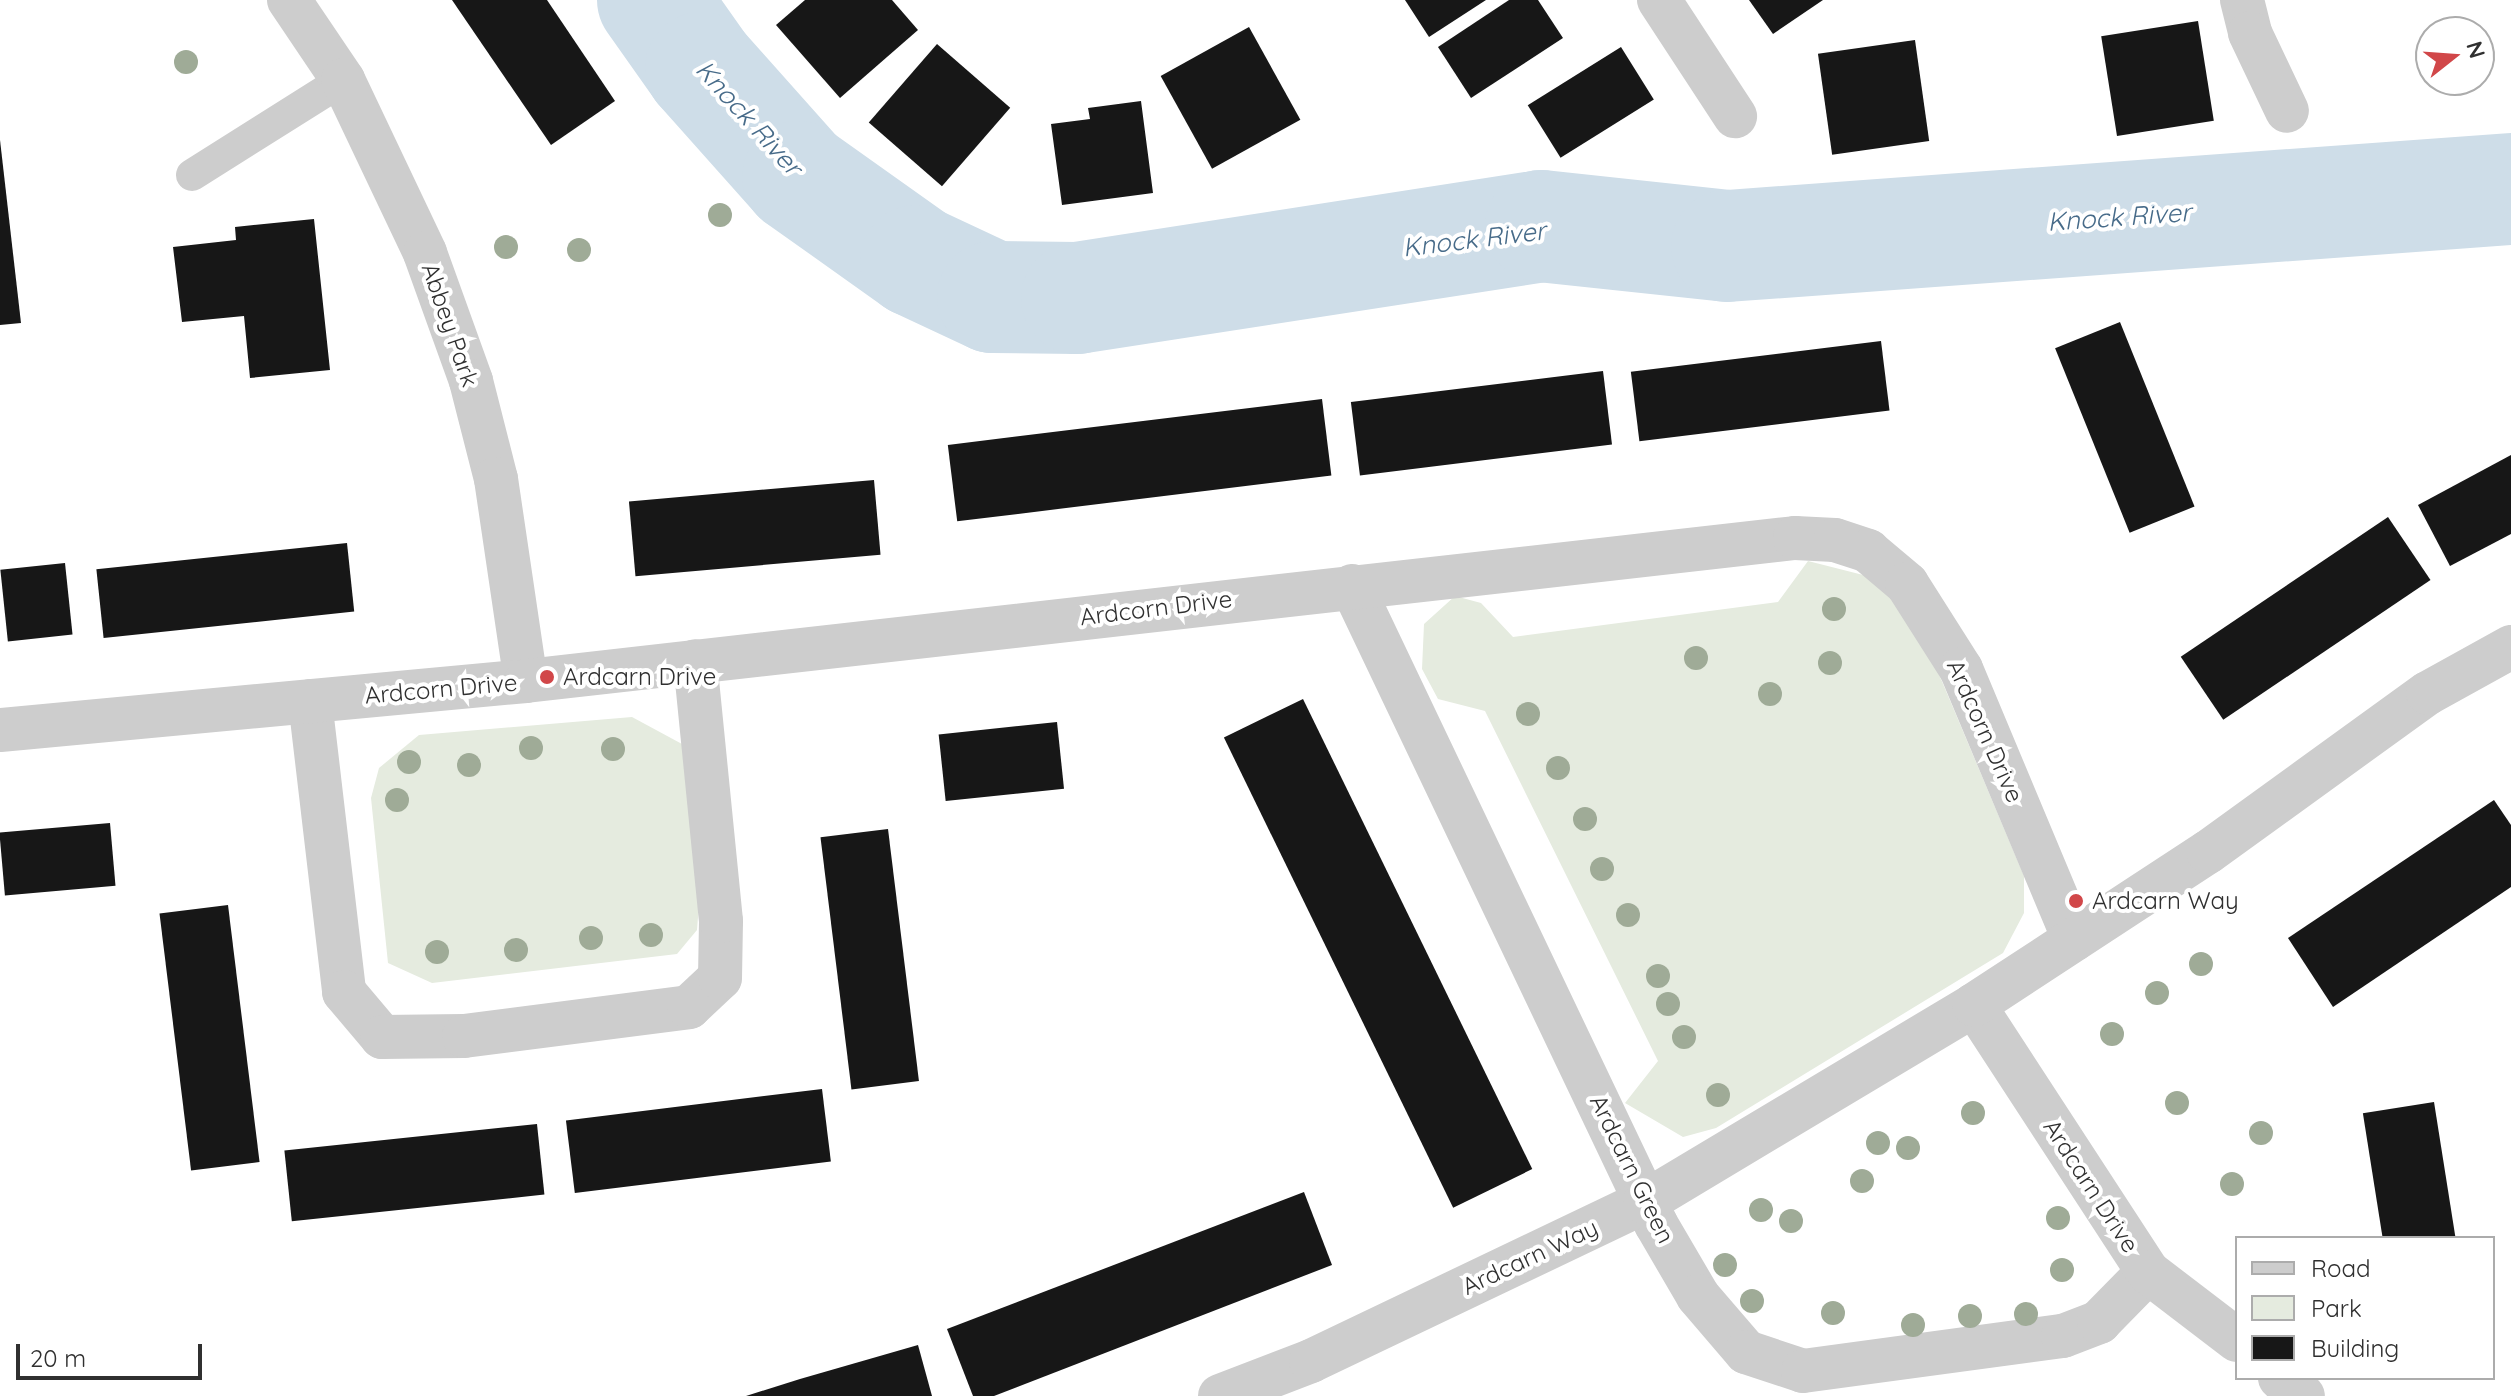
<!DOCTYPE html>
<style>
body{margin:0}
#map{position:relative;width:2511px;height:1396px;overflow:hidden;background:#fff;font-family:Quicksand,sans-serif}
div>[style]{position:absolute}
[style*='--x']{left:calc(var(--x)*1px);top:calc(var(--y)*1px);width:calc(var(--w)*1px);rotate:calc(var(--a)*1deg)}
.green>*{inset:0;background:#e5ebdf}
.river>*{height:112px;margin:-56px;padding:0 56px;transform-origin:56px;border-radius:56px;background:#cedde8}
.building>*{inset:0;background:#171717;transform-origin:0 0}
.lane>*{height:32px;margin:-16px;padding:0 16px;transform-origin:16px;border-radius:16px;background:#cdcdcd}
.street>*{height:44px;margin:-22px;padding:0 22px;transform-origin:22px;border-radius:22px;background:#cdcdcd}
.trees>*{width:24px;height:24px;margin:-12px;border-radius:50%;background:#9fab97}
.dots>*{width:22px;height:22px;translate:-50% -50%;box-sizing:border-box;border:4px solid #fff;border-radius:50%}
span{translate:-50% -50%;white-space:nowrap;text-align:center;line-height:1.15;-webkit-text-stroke:8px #fff;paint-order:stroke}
.street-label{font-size:24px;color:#303030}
.poi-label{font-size:24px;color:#303030}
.left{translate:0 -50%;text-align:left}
.water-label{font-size:26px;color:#476b89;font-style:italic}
.legend{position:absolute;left:2235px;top:1236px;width:260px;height:144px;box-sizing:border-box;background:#fff;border:2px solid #acacac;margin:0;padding:10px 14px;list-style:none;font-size:24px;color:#303030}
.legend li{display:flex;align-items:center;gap:16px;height:40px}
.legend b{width:40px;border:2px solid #acacac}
.north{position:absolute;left:2415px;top:16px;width:80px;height:80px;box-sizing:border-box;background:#fff;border:2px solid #acacac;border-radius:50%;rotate:73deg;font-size:22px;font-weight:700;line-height:32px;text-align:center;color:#303030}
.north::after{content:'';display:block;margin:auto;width:28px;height:36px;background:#d14749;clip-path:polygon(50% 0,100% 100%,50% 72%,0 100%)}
.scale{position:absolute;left:16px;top:1344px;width:186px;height:36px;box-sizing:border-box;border:4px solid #303030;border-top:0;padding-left:10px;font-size:24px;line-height:28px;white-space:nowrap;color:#303030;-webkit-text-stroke:6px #fff;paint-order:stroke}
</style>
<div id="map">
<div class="green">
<i style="clip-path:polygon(1808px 561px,1871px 577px,1914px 615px,2024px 876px,2024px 913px,2003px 953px,1716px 1128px,1683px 1137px,1625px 1103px,1658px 1061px,1485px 711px,1438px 699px,1422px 669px,1424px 624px,1455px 596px,1481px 603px,1513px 637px,1778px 602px)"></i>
<i style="clip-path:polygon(632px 717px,682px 744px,700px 891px,697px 930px,677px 954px,432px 983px,388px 963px,371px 798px,379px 768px,419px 735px)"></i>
</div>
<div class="river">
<i style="--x:653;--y:0;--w:83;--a:54.8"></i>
<i style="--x:701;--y:68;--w:146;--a:48.3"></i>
<i style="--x:798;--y:177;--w:145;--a:35.4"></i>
<i style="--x:916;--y:261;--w:85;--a:25.1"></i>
<i style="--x:993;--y:297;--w:84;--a:0.7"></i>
<i style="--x:1077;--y:298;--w:470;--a:-8.8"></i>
<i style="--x:1541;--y:226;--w:187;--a:6.1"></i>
<i style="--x:1727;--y:246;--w:786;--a:-4.16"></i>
</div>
<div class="building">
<i style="clip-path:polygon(452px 0,547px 0,615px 101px,551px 145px)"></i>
<i style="clip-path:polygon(805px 0,892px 0,918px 30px,840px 98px,776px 25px)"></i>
<i style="clip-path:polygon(1405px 0,1486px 0,1429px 37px)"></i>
<i style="clip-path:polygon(1509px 0,1538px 0,1563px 38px,1471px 98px,1438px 47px)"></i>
<i style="clip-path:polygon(1749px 0,1823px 0,1773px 34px)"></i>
<i style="left:2198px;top:21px;width:101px;height:98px;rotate:81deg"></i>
<i style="left:1249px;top:27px;width:106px;height:101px;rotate:61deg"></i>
<i style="left:1915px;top:40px;width:102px;height:98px;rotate:82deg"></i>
<i style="left:937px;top:44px;width:97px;height:104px;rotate:41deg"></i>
<i style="left:1621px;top:47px;width:62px;height:110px;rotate:58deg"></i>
<i style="clip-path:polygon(1141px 101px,1153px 193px,1062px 205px,1051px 124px,1090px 119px,1088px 108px)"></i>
<i style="clip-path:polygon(0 140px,21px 323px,0 325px)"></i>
<i style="clip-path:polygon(314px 219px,330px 370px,250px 378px,244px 316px,182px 322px,173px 247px,236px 240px,235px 227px)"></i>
<i style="left:2120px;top:322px;width:199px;height:70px;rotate:68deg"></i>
<i style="left:1881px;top:341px;width:70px;height:252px;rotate:83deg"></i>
<i style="left:1603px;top:371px;width:74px;height:254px;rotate:83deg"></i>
<i style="left:1322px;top:399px;width:77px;height:377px;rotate:83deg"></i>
<i style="clip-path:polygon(2511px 455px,2511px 534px,2450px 566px,2418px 505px)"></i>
<i style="left:874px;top:480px;width:75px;height:246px;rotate:85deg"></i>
<i style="left:2388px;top:517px;width:76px;height:250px;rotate:56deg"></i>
<i style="left:347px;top:543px;width:69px;height:252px;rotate:84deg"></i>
<i style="left:65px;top:563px;width:72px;height:65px;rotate:84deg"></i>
<i style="left:1303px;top:699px;width:523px;height:88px;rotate:64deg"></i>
<i style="left:1057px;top:722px;width:67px;height:119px;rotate:84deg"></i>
<i style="clip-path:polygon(2494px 800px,2511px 825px,2511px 887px,2333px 1007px,2288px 938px)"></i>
<i style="left:110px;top:823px;width:63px;height:111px;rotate:85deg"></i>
<i style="left:888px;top:829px;width:254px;height:68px;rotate:83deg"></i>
<i style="left:228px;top:905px;width:259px;height:69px;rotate:83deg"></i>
<i style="left:822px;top:1089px;width:73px;height:258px;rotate:83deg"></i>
<i style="left:2434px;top:1102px;width:138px;height:72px;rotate:81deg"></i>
<i style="left:537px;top:1124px;width:71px;height:254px;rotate:84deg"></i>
<i style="clip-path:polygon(1304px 1192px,1332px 1265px,994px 1396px,973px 1396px,947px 1329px)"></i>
<i style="clip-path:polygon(918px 1345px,932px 1396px,746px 1396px,800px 1379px)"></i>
</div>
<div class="lane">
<i style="--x:192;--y:175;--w:178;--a:-32.2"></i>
</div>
<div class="street">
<i style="--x:289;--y:0;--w:97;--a:56"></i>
<i style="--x:343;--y:80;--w:191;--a:64.6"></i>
<i style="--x:425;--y:253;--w:136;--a:70.2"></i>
<i style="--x:471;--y:381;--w:101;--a:75.7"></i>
<i style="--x:496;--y:479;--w:204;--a:81.6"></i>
<i style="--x:1659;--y:0;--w:139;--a:56.8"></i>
<i style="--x:2242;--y:0;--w:34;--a:76"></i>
<i style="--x:2250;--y:33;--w:86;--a:64.6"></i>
<i style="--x:1352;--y:586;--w:707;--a:64.52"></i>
<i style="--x:1656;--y:1224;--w:83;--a:59.7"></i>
<i style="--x:1698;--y:1296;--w:74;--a:49.4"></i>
<i style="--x:1746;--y:1352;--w:60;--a:18.4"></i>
<i style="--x:1803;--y:1371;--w:262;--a:-7.7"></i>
<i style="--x:2063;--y:1336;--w:39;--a:-21"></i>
<i style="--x:2099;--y:1322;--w:70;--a:-45.6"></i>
<i style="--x:310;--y:701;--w:293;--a:83.3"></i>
<i style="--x:344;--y:992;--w:59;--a:49.8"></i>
<i style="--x:382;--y:1037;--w:82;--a:-0.7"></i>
<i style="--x:464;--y:1036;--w:227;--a:-7.3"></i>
<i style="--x:689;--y:1007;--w:42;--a:-43.1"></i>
<i style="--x:720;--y:978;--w:57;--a:-89"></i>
<i style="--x:721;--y:921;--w:261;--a:-95.7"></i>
<i style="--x:0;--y:730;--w:528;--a:-5.32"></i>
<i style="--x:526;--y:681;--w:1277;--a:-6.43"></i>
<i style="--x:1795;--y:538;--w:40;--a:2.9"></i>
<i style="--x:1835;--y:540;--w:35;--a:18"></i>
<i style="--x:1868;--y:551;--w:51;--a:40.2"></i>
<i style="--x:1907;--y:584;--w:101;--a:57.6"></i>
<i style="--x:1961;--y:669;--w:293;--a:67.3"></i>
<i style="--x:1974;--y:1005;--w:319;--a:56.9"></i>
<i style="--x:2148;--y:1272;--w:112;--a:37.4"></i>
<i style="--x:2280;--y:1378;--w:29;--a:38"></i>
<i style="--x:1220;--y:1396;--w:97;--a:-21"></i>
<i style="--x:1311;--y:1361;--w:370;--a:-25.5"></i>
<i style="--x:1645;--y:1202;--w:383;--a:-30.9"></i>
<i style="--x:1974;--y:1005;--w:280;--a:-33.2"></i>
<i style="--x:2208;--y:852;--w:271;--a:-35.9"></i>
<i style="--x:2428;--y:693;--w:95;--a:-29"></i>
</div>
<div class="trees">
<i style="left:186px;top:62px"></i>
<i style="left:720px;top:215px"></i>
<i style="left:506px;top:247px"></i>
<i style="left:579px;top:250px"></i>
<i style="left:1834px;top:609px"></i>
<i style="left:1696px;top:658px"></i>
<i style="left:1830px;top:663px"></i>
<i style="left:1770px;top:694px"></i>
<i style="left:1528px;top:714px"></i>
<i style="left:531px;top:748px"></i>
<i style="left:613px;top:749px"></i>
<i style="left:409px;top:762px"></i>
<i style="left:469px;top:765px"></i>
<i style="left:1558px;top:768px"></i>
<i style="left:397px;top:800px"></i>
<i style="left:1585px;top:819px"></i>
<i style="left:1602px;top:869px"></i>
<i style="left:1628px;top:915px"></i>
<i style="left:651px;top:935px"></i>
<i style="left:591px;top:938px"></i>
<i style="left:516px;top:950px"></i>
<i style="left:437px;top:952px"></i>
<i style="left:2201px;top:964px"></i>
<i style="left:1658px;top:976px"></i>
<i style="left:2157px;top:993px"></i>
<i style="left:1668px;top:1004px"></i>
<i style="left:2112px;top:1034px"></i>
<i style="left:1684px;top:1037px"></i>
<i style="left:1718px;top:1095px"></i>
<i style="left:2177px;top:1103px"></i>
<i style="left:1973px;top:1113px"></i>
<i style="left:2261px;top:1133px"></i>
<i style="left:1878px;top:1143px"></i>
<i style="left:1908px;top:1148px"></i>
<i style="left:1862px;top:1181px"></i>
<i style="left:2232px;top:1184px"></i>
<i style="left:1761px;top:1210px"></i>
<i style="left:2058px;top:1218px"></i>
<i style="left:1791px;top:1221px"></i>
<i style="left:1725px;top:1265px"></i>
<i style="left:2062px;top:1270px"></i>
<i style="left:1752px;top:1301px"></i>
<i style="left:1833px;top:1313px"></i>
<i style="left:2026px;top:1314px"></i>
<i style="left:1970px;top:1316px"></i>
<i style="left:1913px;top:1325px"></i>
</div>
<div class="dots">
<i style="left:547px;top:677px;background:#d14749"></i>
<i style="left:2076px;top:901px;background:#d14749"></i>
</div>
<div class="street-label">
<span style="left:450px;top:325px;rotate:71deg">Abbey Park</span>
<span style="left:1156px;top:608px;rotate:-7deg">Ardcorn Drive</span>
<span style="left:441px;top:689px;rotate:-5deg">Ardcorn Drive</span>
<span style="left:1985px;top:731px;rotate:66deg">Ardcorn Drive</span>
<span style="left:1632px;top:1169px;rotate:64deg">Ardcarn Green</span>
<span style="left:2091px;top:1186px;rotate:57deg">Ardcarn Drive</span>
<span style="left:1530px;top:1257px;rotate:-25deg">Ardcarn Way</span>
</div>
<div class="poi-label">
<span class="left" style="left:563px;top:677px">Ardcarn Drive</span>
<span class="left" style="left:2092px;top:901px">Ardcarn Way</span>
</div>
<div class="water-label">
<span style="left:749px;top:118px;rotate:48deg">Knock River</span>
<span style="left:2119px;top:217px;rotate:-4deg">Knock River</span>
<span style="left:1474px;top:239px;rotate:-7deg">Knock River</span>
</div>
<ul class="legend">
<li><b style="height:10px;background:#cdcdcd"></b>Road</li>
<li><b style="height:22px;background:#e5ebdf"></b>Park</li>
<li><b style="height:22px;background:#171717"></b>Building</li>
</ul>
<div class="north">N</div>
<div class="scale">20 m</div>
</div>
